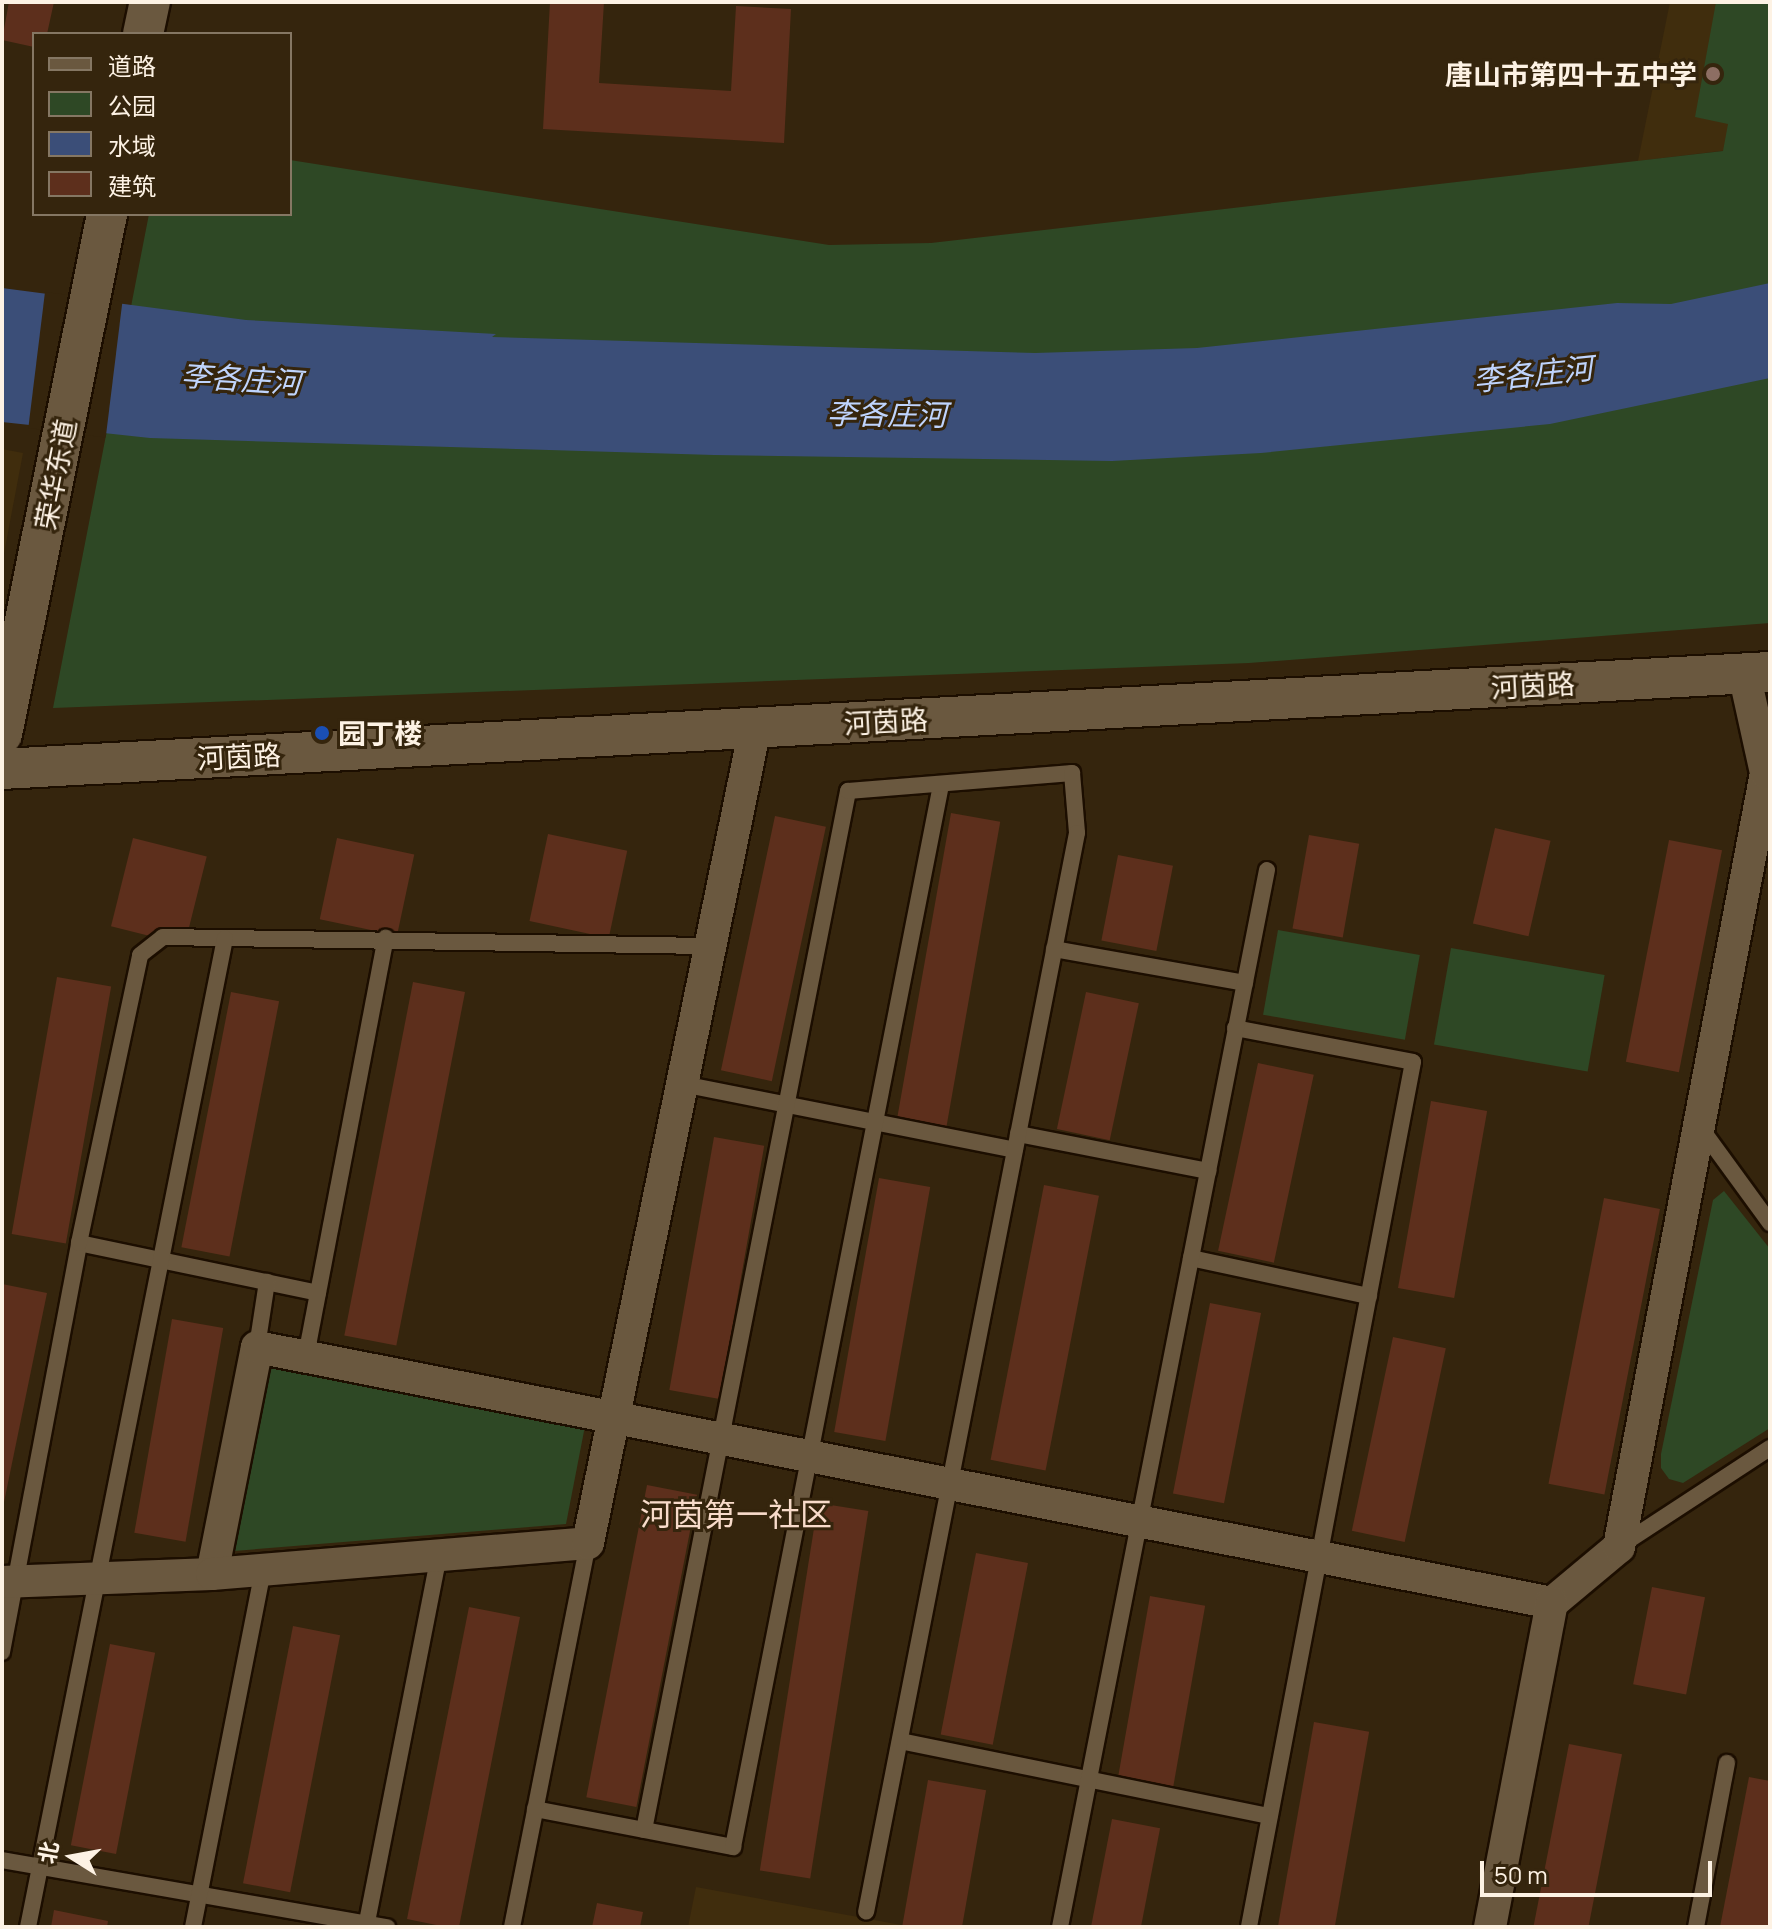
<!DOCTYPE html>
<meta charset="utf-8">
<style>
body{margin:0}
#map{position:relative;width:1772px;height:1929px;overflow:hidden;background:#35250d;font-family:Manrope,"Noto Sans SC",sans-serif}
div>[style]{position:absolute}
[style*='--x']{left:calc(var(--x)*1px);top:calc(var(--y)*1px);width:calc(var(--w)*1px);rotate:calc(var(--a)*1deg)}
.built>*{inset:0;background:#402d0d}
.green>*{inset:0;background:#2e4825;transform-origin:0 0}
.water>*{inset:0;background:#3b4e78}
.pier>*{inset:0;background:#35250d;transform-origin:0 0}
.building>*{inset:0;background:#5d2f1c;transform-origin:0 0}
.roads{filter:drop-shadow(2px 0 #1c0e00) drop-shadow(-2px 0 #1c0e00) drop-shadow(0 2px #1c0e00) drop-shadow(0 -2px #1c0e00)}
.service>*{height:16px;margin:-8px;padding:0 8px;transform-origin:8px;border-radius:8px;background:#6a583f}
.minor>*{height:32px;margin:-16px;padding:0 16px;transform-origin:16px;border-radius:16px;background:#6a583f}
.tertiary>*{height:40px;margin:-20px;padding:0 20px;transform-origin:20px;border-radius:20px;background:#6a583f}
.dots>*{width:22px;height:22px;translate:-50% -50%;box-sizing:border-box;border:4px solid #35250d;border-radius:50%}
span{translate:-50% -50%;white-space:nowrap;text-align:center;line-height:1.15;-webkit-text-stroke:6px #35250d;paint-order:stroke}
.poi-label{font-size:28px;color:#fdf2e4;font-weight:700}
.right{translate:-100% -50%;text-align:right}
.left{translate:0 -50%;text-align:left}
.street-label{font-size:28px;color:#fdf2e4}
.water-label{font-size:30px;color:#bfd4fd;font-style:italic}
.quarter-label{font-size:32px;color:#f8dbca}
.frame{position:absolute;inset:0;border:4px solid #fdf2e4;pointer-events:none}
.legend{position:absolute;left:32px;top:32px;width:260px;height:184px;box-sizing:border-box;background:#35250d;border:2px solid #857763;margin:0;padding:10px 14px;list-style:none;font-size:24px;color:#fdf2e4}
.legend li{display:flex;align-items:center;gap:16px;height:40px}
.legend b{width:40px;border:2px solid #857763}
.north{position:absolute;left:32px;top:1817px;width:80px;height:80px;-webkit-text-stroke:6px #35250d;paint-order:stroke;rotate:281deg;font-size:22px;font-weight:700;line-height:32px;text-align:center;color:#fdf2e4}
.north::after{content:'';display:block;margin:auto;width:28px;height:36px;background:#fdf2e4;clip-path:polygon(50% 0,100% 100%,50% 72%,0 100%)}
.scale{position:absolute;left:1480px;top:1861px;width:232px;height:36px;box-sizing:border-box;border:4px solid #fdf2e4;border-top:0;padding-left:10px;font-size:24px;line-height:28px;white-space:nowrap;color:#fdf2e4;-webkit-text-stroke:6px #35250d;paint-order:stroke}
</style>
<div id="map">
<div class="built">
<i style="clip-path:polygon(1670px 2px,1770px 2px,1770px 145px,1638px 161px)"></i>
<i style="clip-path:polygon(2px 449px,23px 453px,2px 564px)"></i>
<i style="clip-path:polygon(696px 1887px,912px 1927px,688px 1927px)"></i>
</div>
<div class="green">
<i style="clip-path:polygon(1716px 2px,1770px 2px,1770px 623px,1249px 663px,53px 708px,149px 214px,290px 214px,290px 160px,829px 245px,931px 243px,1723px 151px,1728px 124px,1695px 117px)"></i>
<i style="left:1278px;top:930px;width:144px;height:86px;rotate:10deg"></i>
<i style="left:1451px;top:948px;width:156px;height:98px;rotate:10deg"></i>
<i style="clip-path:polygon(1724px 1191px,1770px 1249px,1770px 1428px,1683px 1483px,1669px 1479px,1661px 1468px,1661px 1454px,1713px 1200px)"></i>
<i style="clip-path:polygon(270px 1365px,585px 1426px,566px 1524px,234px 1551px)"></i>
</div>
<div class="water">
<i style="clip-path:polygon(1770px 283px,1770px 378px,1550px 424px,1261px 453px,1112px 461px,714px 455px,150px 438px,2px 422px,2px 288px,246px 320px,496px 334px,492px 337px,1035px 353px,1197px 348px,1617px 303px,1671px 304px)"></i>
</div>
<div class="pier">
<i style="left:45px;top:292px;width:78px;height:137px;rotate:7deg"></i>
</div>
<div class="building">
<i style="clip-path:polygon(9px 2px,54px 2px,47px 34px,34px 34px,34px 47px,2px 40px)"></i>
<i style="clip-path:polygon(550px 2px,604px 2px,599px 83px,731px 91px,736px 6px,791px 9px,784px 143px,543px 129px)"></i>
<i style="left:951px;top:813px;width:50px;height:311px;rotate:10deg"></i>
<i style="left:775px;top:816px;width:52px;height:260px;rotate:12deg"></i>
<i style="left:1495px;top:828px;width:57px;height:98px;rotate:13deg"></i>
<i style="left:548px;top:834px;width:81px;height:89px;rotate:12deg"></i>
<i style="left:1309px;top:835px;width:51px;height:95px;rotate:10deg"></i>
<i style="left:133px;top:838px;width:76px;height:91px;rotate:14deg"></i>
<i style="left:337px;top:838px;width:79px;height:83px;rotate:12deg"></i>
<i style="left:1669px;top:840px;width:54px;height:226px;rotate:11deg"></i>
<i style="left:1118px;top:855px;width:56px;height:87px;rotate:11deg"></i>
<i style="left:57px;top:977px;width:55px;height:261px;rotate:10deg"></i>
<i style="left:413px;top:982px;width:53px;height:360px;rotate:11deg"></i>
<i style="left:231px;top:992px;width:49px;height:260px;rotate:11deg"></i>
<i style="left:1086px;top:992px;width:54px;height:140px;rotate:12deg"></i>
<i style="left:1258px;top:1063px;width:57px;height:192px;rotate:12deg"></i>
<i style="left:1431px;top:1101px;width:57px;height:190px;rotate:10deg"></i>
<i style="left:714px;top:1137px;width:51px;height:257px;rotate:10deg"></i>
<i style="left:879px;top:1178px;width:52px;height:258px;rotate:10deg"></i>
<i style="left:1044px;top:1185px;width:56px;height:280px;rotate:11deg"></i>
<i style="left:1604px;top:1198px;width:57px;height:291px;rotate:11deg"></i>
<i style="clip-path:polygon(2px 1284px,47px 1293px,3px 1507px,2px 1507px)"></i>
<i style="left:1210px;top:1303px;width:52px;height:194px;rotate:11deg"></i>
<i style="left:172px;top:1319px;width:52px;height:217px;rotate:10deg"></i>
<i style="left:1393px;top:1337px;width:54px;height:198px;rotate:12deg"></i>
<i style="left:647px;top:1485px;width:51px;height:318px;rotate:11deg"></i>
<i style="left:818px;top:1503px;width:51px;height:372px;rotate:9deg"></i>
<i style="left:976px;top:1553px;width:53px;height:185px;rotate:11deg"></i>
<i style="left:1652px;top:1587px;width:54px;height:99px;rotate:11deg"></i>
<i style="left:1150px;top:1596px;width:56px;height:184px;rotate:10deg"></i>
<i style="clip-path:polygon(469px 1607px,520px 1617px,459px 1927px,446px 1927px,407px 1919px)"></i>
<i style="left:293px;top:1626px;width:48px;height:262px;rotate:11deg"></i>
<i style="left:110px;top:1644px;width:46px;height:205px;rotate:11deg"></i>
<i style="left:1314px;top:1722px;width:56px;height:208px;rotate:10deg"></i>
<i style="left:1569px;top:1744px;width:54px;height:186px;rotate:11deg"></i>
<i style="clip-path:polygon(1749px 1777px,1770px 1781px,1770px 1927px,1720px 1927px)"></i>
<i style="left:928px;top:1780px;width:59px;height:149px;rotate:10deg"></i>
<i style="left:1112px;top:1819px;width:49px;height:110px;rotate:11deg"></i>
<i style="clip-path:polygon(597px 1903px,643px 1912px,640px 1927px,592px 1927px)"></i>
<i style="clip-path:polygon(54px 1910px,108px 1921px,107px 1927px,51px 1927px)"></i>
</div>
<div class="roads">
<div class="service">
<i style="--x:1054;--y:949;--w:194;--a:10.1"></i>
<i style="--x:1235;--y:1028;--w:181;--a:10.8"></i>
<i style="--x:1413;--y:1062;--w:880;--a:100.74"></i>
<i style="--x:682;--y:1084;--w:339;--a:11.2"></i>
<i style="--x:1700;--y:1127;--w:119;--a:53.9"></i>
<i style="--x:1018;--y:1134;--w:194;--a:11"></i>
<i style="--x:79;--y:1243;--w:244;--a:11.8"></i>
<i style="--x:1191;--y:1258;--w:182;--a:12.1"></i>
<i style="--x:257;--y:1347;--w:66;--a:-81.3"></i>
<i style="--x:306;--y:1356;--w:426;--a:-79.2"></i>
<i style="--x:1620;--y:1546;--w:179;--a:-33.2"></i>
<i style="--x:2;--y:1652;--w:416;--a:-79.3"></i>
<i style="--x:79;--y:1243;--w:294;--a:-78"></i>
<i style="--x:140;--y:955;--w:29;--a:-38"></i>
<i style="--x:163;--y:937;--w:544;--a:0.95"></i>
<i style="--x:900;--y:1741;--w:377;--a:11.5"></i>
<i style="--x:535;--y:1809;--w:202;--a:10.9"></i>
<i style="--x:733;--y:1847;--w:1082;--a:-78.92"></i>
<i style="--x:644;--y:1830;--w:1059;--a:-78.89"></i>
<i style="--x:848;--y:791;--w:225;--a:-4.6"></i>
<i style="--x:1072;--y:773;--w:60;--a:85.2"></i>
<i style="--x:1077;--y:833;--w:1099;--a:101.06"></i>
<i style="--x:2;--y:1860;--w:391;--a:9.9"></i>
<i style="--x:28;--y:1927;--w:1008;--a:-78.73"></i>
<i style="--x:193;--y:1927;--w:365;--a:-78.9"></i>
<i style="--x:366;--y:1927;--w:378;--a:-78.9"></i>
<i style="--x:512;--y:1927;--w:391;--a:-78.8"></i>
<i style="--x:1060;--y:1927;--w:1077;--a:-78.92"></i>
<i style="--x:1696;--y:1927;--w:167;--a:-79.3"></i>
</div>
<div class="minor">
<i style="--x:212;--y:1574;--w:231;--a:-78.8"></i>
<i style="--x:257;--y:1347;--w:1320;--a:11.18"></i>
<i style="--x:1552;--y:1603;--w:87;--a:-39.9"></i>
<i style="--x:1619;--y:1547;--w:788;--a:-79.25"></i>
<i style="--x:1766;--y:773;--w:102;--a:-102.4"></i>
<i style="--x:2;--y:1582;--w:210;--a:-2.2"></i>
<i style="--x:212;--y:1574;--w:377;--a:-4.7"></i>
<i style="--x:588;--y:1543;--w:832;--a:-78.42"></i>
<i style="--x:1490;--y:1927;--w:330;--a:-79.2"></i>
</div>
<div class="tertiary">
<i style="--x:143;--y:34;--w:33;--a:-78"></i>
<i style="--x:2;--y:734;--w:530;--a:-78.58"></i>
<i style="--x:2;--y:769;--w:1771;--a:-3.14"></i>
</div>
</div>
<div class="dots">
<i style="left:1713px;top:74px;background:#8d6e63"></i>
<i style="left:322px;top:733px;background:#1a4fb4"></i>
</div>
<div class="poi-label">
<span class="right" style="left:1697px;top:74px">唐山市第四十五中学</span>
<span class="left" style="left:338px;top:733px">园丁楼</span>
</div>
<div class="street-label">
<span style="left:55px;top:474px;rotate:-79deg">荣华东道</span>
<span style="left:1533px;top:685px;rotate:-3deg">河茵路</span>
<span style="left:886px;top:721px;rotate:-3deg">河茵路</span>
<span style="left:239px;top:756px;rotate:-3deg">河茵路</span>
</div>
<div class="water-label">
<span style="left:1533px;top:374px;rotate:-6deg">李各庄河</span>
<span style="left:241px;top:379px;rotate:4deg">李各庄河</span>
<span style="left:887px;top:414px;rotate:1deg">李各庄河</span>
</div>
<div class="quarter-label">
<span style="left:736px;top:1514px">河茵第一社区</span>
</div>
<div class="frame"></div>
<ul class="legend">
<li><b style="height:10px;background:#6a583f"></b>道路</li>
<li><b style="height:22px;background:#2e4825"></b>公园</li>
<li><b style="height:22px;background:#3b4e78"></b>水域</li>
<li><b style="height:22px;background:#5d2f1c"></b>建筑</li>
</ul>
<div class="north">北</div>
<div class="scale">50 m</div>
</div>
